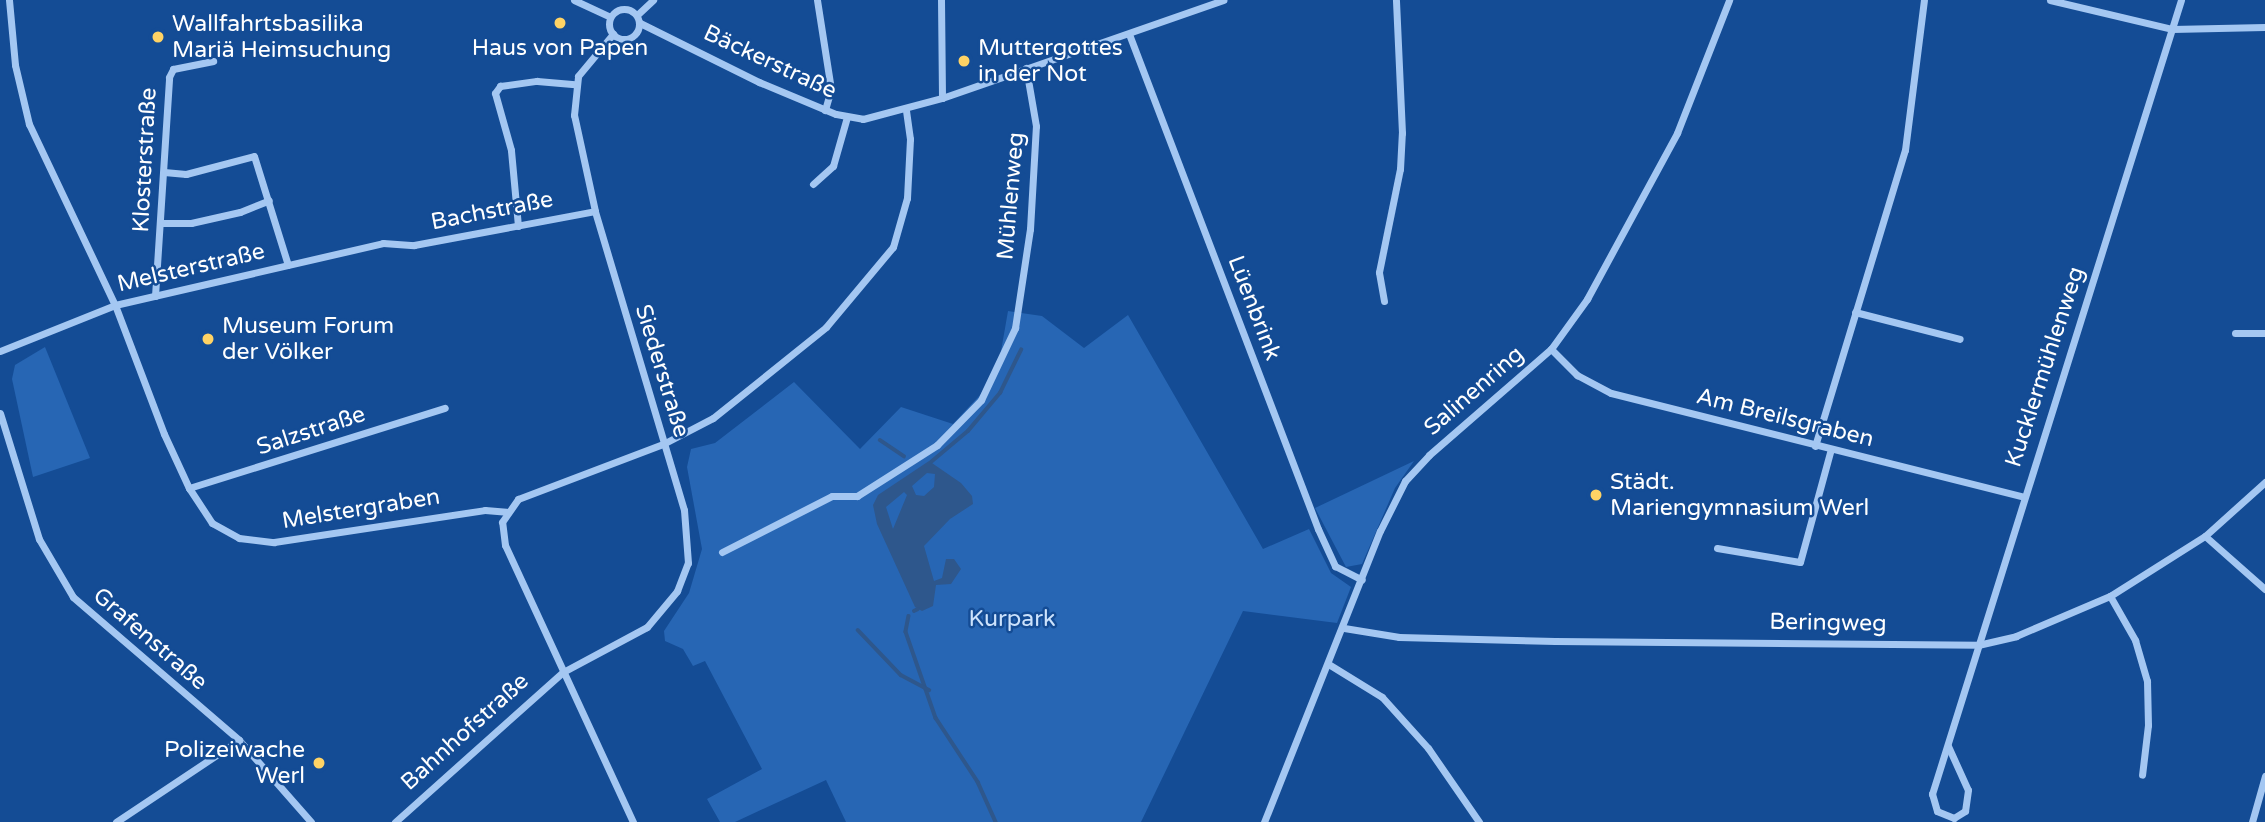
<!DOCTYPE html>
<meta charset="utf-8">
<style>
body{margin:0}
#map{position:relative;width:2265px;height:822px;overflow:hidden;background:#144c95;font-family:"Varela Round",sans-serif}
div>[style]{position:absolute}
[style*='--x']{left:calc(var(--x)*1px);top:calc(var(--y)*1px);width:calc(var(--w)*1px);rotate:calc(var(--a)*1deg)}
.green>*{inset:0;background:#2766b4}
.water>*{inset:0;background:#2e578c}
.stream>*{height:3.5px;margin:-1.75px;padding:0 1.75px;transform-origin:1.75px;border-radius:1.75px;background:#2e578c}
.street>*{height:7px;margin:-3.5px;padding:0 3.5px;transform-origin:3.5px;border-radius:3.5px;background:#a4c7f2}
.street>.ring{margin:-3.5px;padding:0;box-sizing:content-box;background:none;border:7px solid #a4c7f2;border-radius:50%}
.dots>*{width:19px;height:19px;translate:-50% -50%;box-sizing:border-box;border:4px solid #144c95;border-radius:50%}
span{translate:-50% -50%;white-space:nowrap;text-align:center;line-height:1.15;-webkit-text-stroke:5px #144c95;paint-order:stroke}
.poi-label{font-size:23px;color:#fff}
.left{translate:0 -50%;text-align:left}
.right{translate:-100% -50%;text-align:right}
.street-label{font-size:23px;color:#fff}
.park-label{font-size:23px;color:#cce2fc}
</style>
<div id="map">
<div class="green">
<i style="clip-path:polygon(1008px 311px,1042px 316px,1084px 348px,1128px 315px,1263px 549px,1309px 529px,1331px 573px,1351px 587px,1337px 623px,1243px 611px,1141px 822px,846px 822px,826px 780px,735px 822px,720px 822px,707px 799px,762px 769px,705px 661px,693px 666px,683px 649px,665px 641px,664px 631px,689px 593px,702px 549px,687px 467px,691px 449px,715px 443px,794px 382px,860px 449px,901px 407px,953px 424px,981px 394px,1000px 357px)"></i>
<i style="clip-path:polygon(45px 347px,90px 458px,33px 477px,12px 379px,15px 365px)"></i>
<i style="clip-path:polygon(1414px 461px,1395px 488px,1362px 564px,1346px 567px,1315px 508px)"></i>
</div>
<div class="water">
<i style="clip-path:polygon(evenodd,929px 461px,961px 483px,972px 496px,973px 504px,950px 519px,924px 546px,934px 581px,942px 578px,946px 559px,954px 559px,961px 569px,951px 584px,936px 585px,933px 606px,922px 611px,915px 607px,877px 524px,873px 505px,878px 495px,929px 461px,927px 473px,935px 474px,934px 487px,924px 496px,916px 495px,912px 486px,927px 473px,929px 461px,904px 492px,907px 495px,893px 529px,886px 507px,904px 492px)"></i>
</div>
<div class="stream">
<i style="--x:880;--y:440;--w:29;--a:34"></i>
<i style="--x:931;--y:462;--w:48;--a:-40"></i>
<i style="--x:968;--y:431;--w:50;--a:-49.9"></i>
<i style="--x:1000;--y:393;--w:48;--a:-64"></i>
<i style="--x:914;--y:611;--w:4;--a:-27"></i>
<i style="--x:909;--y:616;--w:16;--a:101"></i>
<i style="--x:906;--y:632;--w:91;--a:70.8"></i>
<i style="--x:936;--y:718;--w:77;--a:56.7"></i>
<i style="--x:978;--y:782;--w:44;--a:65.8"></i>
<i style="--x:858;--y:630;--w:62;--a:46.3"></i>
<i style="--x:901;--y:675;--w:32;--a:28"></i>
</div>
<div class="street">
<i style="--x:9;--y:0;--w:65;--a:84.7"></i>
<i style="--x:15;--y:65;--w:61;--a:76.7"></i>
<i style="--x:29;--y:124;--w:200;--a:64.6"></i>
<i style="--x:115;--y:305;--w:138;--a:69.2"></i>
<i style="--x:164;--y:434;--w:60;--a:65.2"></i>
<i style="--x:189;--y:488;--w:42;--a:56.7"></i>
<i style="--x:212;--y:523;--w:31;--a:29"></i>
<i style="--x:239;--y:538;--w:35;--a:7"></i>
<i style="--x:274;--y:542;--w:213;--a:-8.6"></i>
<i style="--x:485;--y:510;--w:21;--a:5"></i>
<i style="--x:574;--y:0;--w:40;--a:25"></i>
<i style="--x:817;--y:0;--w:90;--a:81.1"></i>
<i style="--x:831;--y:89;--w:22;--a:106"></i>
<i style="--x:941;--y:0;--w:98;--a:89.4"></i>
<i style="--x:2050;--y:0;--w:125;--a:13.4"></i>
<i style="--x:2172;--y:29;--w:93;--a:-1.2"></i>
<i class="ring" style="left:609px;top:9px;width:23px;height:23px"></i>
<i style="--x:637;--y:15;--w:22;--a:-43"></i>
<i style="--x:640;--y:23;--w:133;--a:26.4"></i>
<i style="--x:759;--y:82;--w:83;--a:22.6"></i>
<i style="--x:836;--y:114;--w:27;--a:10"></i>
<i style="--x:863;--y:119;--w:82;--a:-14.9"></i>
<i style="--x:942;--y:98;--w:298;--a:-19.2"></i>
<i style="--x:1129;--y:34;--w:530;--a:69.1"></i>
<i style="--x:1318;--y:529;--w:41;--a:65.3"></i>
<i style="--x:1335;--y:566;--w:30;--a:27"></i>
<i style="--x:164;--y:172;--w:22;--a:5"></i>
<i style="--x:186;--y:174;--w:70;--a:-14.8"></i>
<i style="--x:254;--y:156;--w:114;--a:72.7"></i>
<i style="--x:813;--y:184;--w:27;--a:-42"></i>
<i style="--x:833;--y:166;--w:51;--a:-74.1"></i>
<i style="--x:160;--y:223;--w:31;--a:0"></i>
<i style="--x:191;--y:223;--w:50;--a:-12.7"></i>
<i style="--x:240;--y:212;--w:31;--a:-22"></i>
<i style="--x:518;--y:226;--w:76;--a:-95.3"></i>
<i style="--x:511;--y:150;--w:59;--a:-105.7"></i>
<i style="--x:495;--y:93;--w:9;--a:-54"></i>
<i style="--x:500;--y:86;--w:37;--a:-8"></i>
<i style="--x:537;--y:81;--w:38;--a:5"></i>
<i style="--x:155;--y:296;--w:219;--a:-86.3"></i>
<i style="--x:169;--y:77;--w:9;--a:-63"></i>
<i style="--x:173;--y:69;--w:41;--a:-11.3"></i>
<i style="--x:1384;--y:301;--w:29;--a:-100"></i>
<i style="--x:1379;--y:272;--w:105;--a:-78.5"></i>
<i style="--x:1400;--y:169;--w:36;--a:-87"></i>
<i style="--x:1402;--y:133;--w:133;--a:-92.6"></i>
<i style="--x:1855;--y:312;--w:108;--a:14.4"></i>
<i style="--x:2235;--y:333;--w:30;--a:0"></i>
<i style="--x:1551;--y:349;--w:37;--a:45"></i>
<i style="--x:1577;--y:375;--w:38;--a:28"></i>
<i style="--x:1611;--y:393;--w:426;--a:14.1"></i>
<i style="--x:0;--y:351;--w:124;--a:-21.8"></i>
<i style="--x:115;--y:305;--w:275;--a:-13"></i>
<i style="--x:383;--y:243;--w:31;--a:4"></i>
<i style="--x:414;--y:245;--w:184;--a:-10.6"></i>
<i style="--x:0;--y:413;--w:132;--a:72.8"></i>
<i style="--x:39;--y:539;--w:67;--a:59.6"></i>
<i style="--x:73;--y:597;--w:219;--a:40.7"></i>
<i style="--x:239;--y:740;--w:109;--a:48.7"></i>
<i style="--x:1815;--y:446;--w:309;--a:-73.1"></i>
<i style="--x:1905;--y:150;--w:151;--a:-82.8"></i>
<i style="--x:189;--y:488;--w:268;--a:-17.4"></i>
<i style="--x:2205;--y:536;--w:80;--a:41.5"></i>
<i style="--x:1717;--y:548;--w:84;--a:9.6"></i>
<i style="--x:1800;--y:562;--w:117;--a:-74.7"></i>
<i style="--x:722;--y:552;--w:123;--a:-27"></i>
<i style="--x:832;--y:496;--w:25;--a:0"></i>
<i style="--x:857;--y:496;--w:95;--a:-32.5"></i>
<i style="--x:937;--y:445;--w:63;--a:-45.6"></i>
<i style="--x:981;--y:400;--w:80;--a:-64.7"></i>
<i style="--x:1015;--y:328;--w:100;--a:-81.4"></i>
<i style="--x:1030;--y:229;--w:103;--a:-86.7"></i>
<i style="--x:1036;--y:126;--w:59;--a:-99.8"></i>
<i style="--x:2110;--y:596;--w:51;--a:60.4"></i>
<i style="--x:2135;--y:640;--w:43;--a:73.7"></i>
<i style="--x:2147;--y:681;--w:44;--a:88.7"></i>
<i style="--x:2148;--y:725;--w:50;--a:96.8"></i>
<i style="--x:1344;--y:628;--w:56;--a:9.3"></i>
<i style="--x:1399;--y:637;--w:156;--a:1.5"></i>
<i style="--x:1555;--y:641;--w:423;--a:0.5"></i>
<i style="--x:1978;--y:645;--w:39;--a:-13"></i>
<i style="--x:2016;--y:636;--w:102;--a:-23.1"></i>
<i style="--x:2110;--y:596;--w:112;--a:-32.3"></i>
<i style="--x:2205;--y:536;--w:81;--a:-42"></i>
<i style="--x:1330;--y:665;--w:61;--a:31.6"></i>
<i style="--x:1382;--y:697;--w:69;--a:48"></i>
<i style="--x:1428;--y:748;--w:90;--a:55.4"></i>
<i style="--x:1948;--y:746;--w:48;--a:65.6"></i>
<i style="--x:1968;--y:790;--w:21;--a:98"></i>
<i style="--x:1965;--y:811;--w:13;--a:148"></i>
<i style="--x:1954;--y:818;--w:18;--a:-158"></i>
<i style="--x:1937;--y:811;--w:18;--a:-106"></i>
<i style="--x:1932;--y:794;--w:832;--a:-72.59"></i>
<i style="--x:116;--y:822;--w:148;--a:-33.7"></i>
<i style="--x:395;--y:822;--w:225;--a:-41.8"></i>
<i style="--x:563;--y:672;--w:95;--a:-28.2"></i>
<i style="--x:647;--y:627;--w:47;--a:-50.2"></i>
<i style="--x:677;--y:591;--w:30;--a:-69"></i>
<i style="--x:688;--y:563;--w:53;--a:-94.3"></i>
<i style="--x:684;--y:510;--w:312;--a:-106.6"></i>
<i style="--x:595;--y:211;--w:98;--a:-102.3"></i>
<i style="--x:574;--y:115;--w:39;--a:-84"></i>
<i style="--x:578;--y:76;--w:55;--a:-50.2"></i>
<i style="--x:633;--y:822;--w:305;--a:-114.8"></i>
<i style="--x:505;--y:545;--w:23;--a:-97"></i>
<i style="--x:502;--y:522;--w:28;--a:-55"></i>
<i style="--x:518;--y:499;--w:155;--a:-20.8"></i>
<i style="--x:663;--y:444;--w:56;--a:-27.5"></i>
<i style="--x:713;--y:418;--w:145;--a:-38.8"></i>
<i style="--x:826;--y:327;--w:104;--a:-50.1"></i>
<i style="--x:893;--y:247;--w:51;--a:-74.1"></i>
<i style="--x:907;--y:198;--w:59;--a:-87.1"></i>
<i style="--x:910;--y:139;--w:29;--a:-98"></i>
<i style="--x:1264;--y:822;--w:313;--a:-68.3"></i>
<i style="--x:1380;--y:531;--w:56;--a:-63.4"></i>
<i style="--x:1405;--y:481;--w:35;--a:-47"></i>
<i style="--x:1429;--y:455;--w:162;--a:-41"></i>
<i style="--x:1551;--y:349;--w:62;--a:-54.2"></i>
<i style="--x:1587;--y:299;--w:189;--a:-61.5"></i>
<i style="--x:1677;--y:133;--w:143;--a:-68.6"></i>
<i style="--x:2252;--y:822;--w:48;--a:-74.2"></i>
</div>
<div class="dots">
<i style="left:560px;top:23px;background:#ffd365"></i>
<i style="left:158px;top:37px;background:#ffd365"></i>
<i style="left:964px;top:61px;background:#ffd365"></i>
<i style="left:208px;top:339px;background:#ffd365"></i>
<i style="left:1596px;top:495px;background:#ffd365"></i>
<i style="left:319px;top:763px;background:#ffd365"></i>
</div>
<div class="poi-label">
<span class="left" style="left:172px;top:37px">Wallfahrtsbasilika<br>Mariä Heimsuchung</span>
<span style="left:560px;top:48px">Haus von Papen</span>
<span class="left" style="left:978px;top:61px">Muttergottes<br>in der Not</span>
<span class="left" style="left:222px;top:339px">Museum Forum<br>der Völker</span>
<span class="left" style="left:1610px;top:495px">Städt.<br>Mariengymnasium Werl</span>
<span class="right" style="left:305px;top:763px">Polizeiwache<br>Werl</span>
</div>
<div class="street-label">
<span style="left:770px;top:62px;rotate:25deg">Bäckerstraße</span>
<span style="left:145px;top:160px;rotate:-87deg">Klosterstraße</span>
<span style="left:1011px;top:196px;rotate:-85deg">Mühlenweg</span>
<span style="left:492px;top:211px;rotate:-11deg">Bachstraße</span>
<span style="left:191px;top:268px;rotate:-13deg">Melsterstraße</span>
<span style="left:1254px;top:308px;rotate:69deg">Lüenbrink</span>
<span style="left:2045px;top:367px;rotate:-72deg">Kucklermühlenweg</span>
<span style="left:662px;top:371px;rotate:73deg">Siederstraße</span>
<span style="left:1474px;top:391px;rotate:-41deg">Salinenring</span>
<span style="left:1785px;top:418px;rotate:14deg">Am Breilsgraben</span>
<span style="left:311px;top:431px;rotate:-18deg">Salzstraße</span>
<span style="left:361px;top:509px;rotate:-9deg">Melstergraben</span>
<span style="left:1828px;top:623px;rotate:1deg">Beringweg</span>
<span style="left:150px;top:639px;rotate:41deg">Grafenstraße</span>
<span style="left:465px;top:732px;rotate:-42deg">Bahnhofstraße</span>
</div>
<div class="park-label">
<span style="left:1012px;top:619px">Kurpark</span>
</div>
</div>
